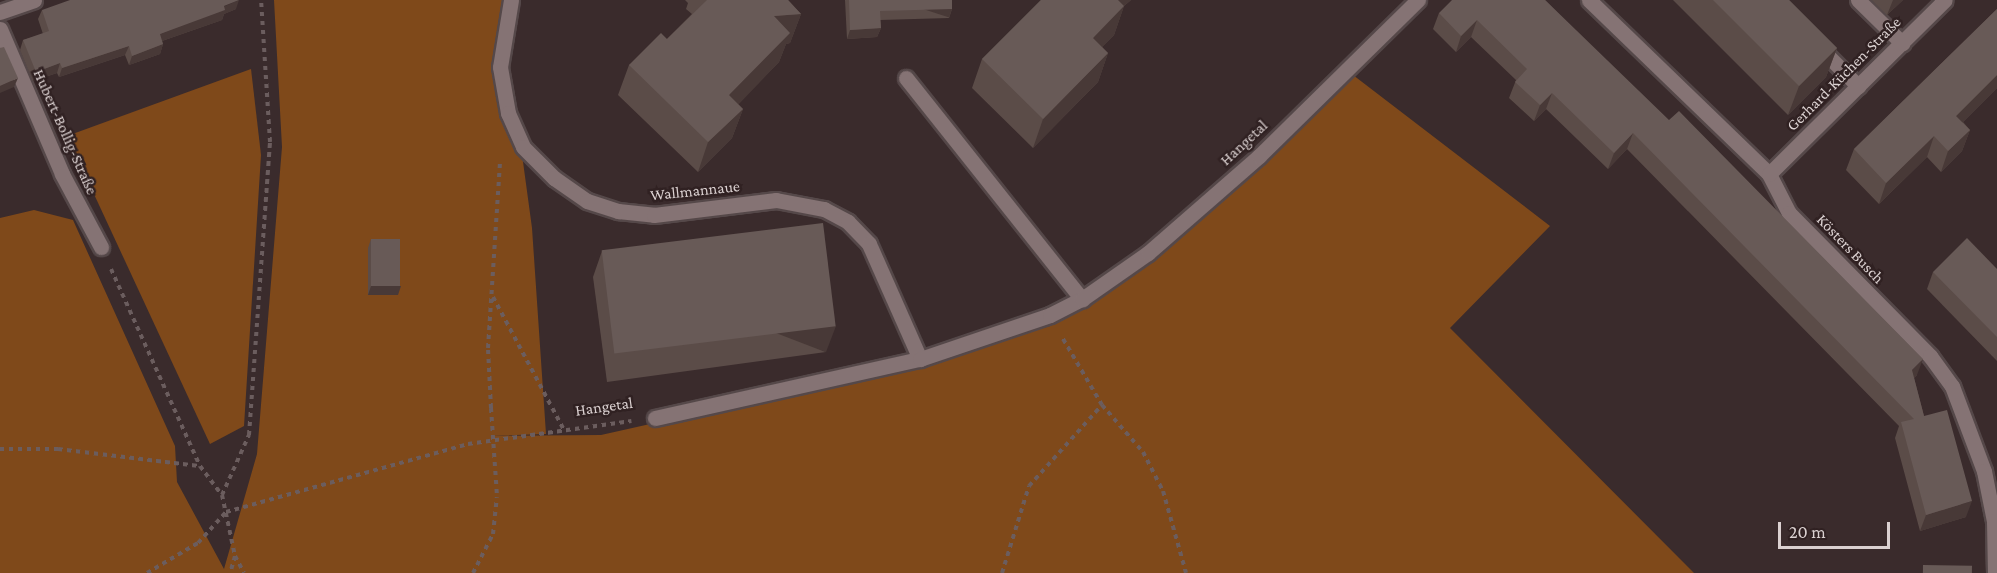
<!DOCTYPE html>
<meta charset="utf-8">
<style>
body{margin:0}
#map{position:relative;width:1997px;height:573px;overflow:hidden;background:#3a2b2c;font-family:"Crimson Pro",serif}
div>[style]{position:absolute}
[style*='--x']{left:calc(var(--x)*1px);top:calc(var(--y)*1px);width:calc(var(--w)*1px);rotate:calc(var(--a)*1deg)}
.green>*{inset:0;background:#7f491a}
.path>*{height:4px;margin-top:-2px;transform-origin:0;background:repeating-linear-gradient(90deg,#6b5d5e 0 4.5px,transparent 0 9px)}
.roads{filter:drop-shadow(2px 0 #554849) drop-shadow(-2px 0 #554849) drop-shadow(0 2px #554849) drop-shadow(0 -2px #554849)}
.minor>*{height:15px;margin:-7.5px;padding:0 7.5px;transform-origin:7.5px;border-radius:7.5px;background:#857374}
.path-bridge>*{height:4px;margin-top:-2px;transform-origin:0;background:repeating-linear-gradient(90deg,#6b5d5e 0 4.5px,transparent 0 9px)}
.wall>*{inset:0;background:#5b4c48}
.shaded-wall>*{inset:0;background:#483937;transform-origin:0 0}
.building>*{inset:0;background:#685a57;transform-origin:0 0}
span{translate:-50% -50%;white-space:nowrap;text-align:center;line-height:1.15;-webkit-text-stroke:5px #302122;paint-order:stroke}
.street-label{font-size:16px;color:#dbd1d1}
.scale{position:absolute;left:1778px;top:522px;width:112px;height:27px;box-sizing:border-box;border:3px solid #dbd1d1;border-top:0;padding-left:8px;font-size:18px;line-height:21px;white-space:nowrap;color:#dbd1d1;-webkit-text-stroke:4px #302122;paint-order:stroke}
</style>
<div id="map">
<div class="green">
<i style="clip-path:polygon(274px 0,510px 0,499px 66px,521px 147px,532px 228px,546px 434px,488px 436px,601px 435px,918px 364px,1050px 326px,1154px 259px,1353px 75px,1550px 226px,1450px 328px,1694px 573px,0 573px,0 218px,34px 210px,73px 220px,175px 446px,177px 482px,224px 569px,257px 454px,282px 147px)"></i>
<i style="clip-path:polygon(251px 69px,261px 155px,244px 426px,210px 444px,67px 136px)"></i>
</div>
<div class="path">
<i style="--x:111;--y:269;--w:216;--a:65.7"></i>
<i style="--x:200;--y:466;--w:36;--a:53"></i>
<i style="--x:222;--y:495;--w:62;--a:78"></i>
<i style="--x:235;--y:556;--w:18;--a:106"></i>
<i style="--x:493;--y:297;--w:151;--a:61.9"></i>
<i style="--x:1102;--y:405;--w:62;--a:48.9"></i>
<i style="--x:1143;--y:452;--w:44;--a:62.9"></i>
<i style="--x:1163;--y:491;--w:85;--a:74.3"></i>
<i style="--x:491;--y:408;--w:60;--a:-92.9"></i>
<i style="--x:488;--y:348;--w:185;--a:-86.3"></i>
<i style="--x:0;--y:449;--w:58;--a:0"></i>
<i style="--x:58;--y:449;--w:142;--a:6.9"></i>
<i style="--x:222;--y:495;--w:66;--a:-65.8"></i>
<i style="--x:249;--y:435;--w:294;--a:-85.9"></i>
<i style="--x:270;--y:142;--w:142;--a:-93.6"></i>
<i style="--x:235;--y:556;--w:19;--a:62"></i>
<i style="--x:147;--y:573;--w:59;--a:-30.5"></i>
<i style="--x:198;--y:543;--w:42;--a:-47.9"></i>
<i style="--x:226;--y:512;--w:251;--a:-15.7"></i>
<i style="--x:468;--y:444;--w:165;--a:-8"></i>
<i style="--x:473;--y:573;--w:44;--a:-62.9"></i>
<i style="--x:493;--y:534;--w:37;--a:-84"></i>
<i style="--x:1002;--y:573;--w:91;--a:-72.8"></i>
<i style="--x:1029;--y:486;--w:109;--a:-48"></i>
<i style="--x:1102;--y:405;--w:79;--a:-120.5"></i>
</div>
<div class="roads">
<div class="minor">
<i style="--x:511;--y:0;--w:68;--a:99.3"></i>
<i style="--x:500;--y:67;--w:47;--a:80.1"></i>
<i style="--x:508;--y:113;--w:37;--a:66"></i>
<i style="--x:523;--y:147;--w:44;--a:45"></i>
<i style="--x:554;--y:178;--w:40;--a:34.9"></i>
<i style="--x:587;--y:201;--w:33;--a:18"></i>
<i style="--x:618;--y:211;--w:36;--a:6"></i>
<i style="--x:654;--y:215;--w:123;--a:-7"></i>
<i style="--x:776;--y:200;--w:49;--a:10.6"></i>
<i style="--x:824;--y:209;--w:27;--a:28"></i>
<i style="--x:848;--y:222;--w:30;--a:46"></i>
<i style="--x:869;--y:244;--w:126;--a:66.1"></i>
<i style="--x:1589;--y:0;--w:250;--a:44"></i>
<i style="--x:1769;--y:174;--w:44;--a:62.9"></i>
<i style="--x:1789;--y:213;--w:201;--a:45.4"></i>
<i style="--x:1930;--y:356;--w:37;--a:54"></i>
<i style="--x:1952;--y:386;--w:91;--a:69.4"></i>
<i style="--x:1984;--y:471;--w:51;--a:78.7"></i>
<i style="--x:1994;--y:521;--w:52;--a:88.9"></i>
<i style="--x:1858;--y:0;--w:62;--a:44.3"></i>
<i style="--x:0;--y:12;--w:36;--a:-19"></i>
<i style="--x:0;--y:29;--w:158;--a:66.8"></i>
<i style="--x:62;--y:174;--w:83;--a:61.9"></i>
<i style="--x:1818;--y:46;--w:57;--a:45"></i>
<i style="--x:906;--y:78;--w:283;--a:51.5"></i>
<i style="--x:1769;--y:174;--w:247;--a:-44.7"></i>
<i style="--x:655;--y:418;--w:271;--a:-12.6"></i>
<i style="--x:920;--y:359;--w:137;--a:-18.7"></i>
<i style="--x:1050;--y:315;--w:36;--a:-27"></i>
<i style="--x:1082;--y:299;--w:80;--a:-34.9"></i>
<i style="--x:1148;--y:253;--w:147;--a:-41.1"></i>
<i style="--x:1259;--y:156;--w:223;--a:-44.5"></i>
</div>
</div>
<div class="path-bridge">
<i style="--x:491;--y:408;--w:89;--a:86.1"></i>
</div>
<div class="wall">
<i style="clip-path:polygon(685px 0,788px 0,801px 14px,790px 43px,786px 44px,779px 62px,738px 104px,743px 109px,732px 138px,698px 172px,618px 95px,629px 65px,667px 39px,692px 14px,686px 9px,688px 3px)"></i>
<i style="clip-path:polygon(845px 0,952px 0,952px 9px,949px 18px,880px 20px,881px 28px,877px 37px,847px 39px)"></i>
<i style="clip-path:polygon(1041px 0,1131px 0,1124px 6px,1114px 35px,1102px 47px,1108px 53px,1098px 82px,1033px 148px,972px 88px,982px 59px)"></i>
<i style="clip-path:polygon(1545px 0,1917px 375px,1914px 378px,1924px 416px,1966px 517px,1920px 531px,1895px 438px,1899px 426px,1627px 149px,1608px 169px,1546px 109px,1534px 121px,1509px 98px,1516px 80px,1471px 37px,1456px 52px,1433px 29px,1439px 13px)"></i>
<i style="clip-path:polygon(1673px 0,1789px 0,1837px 48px,1826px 77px,1788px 115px)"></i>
<i style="clip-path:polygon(1872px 0,1903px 0,1887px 15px)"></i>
<i style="clip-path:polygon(236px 9px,224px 14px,222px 20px,162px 41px,163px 44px,160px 54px,129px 65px,125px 55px,59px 77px,57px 73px,33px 81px,20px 50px,23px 40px,43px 34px,38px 19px,42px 10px)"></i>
<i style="clip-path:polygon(1997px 9px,1997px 88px,1963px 122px,1970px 130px,1962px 151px,1941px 172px,1927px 157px,1879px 204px,1846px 170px,1854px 149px)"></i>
<i style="clip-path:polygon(371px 239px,398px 295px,368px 295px,368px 248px)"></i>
<i style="clip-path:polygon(602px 251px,826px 352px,607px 382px,593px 277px)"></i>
<i style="clip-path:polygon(1997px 269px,1997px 361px,1927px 289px,1933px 272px)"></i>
</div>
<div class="shaded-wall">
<i style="clip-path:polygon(239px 0,236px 9px,224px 14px,222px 20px,156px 43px,160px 34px)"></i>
<i style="clip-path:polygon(1118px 0,1131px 0,1124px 6px,1114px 35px,1083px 67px,1093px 38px)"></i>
<i style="clip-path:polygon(1893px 0,1903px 0,1887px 15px)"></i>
<i style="left:952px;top:9px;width:9px;height:72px;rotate:108deg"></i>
<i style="clip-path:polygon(801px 14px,790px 43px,786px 44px,779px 62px,719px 125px,729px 95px,774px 16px)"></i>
<i style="clip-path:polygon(1477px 20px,1471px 37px,1456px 52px,1461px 36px)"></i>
<i style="clip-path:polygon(881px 28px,877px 37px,847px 39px,850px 30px)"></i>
<i style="clip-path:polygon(163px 44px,160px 54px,129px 65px,132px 56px)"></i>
<i style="clip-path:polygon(129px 46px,125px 55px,59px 77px,62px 68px)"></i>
<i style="clip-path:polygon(1837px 48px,1826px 77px,1788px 115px,1799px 86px)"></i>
<i style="clip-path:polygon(1108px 53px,1098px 82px,1033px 148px,1043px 119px)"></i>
<i style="clip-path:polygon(60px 63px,57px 73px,33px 81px,36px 72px)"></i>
<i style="clip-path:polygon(1997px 75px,1997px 88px,1949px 136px,1956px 116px)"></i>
<i style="clip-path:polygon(18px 78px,14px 87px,0 93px,0 86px)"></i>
<i style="clip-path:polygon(1552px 93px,1546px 109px,1534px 121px,1540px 105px)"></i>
<i style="clip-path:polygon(743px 109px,732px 138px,698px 172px,708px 142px)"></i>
<i style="clip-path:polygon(1970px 130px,1962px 151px,1941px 172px,1948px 151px)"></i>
<i style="clip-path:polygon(1633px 133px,1627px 149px,1608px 169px,1614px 153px)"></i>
<i style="clip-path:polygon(1934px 136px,1927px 157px,1879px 204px,1886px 183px)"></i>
<i style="clip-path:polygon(371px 286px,401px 286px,398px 295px,368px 295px)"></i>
<i style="left:836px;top:326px;width:28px;height:222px;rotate:111deg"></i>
<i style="clip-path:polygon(1923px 359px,1917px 375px,1906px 386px,1912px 370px)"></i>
<i style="clip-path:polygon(1972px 501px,1966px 517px,1920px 531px,1926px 515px)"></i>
</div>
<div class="building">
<i style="clip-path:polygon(70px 0,239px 0,224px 6px,225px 10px,160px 34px,163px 44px,132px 56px,129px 46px,62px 68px,60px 63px,36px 72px,23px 40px,49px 31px,42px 10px)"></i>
<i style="clip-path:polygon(707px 0,788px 0,801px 14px,774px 16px,790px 33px,729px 95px,743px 109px,708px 142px,629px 65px,661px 33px,667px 39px)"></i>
<i style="clip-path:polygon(849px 0,952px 0,952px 9px,880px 11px,881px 28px,850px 30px)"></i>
<i style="clip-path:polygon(1041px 0,1118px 0,1124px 6px,1093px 38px,1108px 53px,1043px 119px,982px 59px)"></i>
<i style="clip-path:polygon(1452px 0,1545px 0,1669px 120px,1679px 111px,1923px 359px,1912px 370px,1924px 416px,1947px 410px,1972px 501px,1926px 515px,1901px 422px,1914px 419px,1633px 133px,1614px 153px,1552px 93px,1540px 105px,1515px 82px,1527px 69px,1477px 20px,1461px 36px,1439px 13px)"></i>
<i style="clip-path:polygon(1713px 0,1789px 0,1837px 48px,1799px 86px)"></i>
<i style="clip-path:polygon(1997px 9px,1997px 75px,1956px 116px,1970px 130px,1948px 151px,1934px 136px,1886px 183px,1854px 149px)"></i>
<i style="clip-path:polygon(4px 47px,18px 78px,0 86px,0 48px)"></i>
<i style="left:823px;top:223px;width:104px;height:223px;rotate:83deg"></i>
<i style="clip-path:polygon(1967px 238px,1997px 269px,1997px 337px,1933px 272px)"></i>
<i style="left:371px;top:239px;width:29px;height:47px"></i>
<i style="left:1923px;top:565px;width:49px;height:8px;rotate:1deg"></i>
</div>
<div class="street-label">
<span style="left:1844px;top:74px;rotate:-45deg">Gerhard-Küchen-Straße</span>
<span style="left:65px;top:132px;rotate:66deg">Hubert-Bollig-Straße</span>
<span style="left:1244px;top:143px;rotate:-43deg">Hangetal</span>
<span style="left:695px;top:191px;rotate:-6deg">Wallmannaue</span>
<span style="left:1850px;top:249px;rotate:46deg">Kösters Busch</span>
<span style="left:604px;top:407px;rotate:-8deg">Hangetal</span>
</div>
<div class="scale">20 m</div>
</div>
